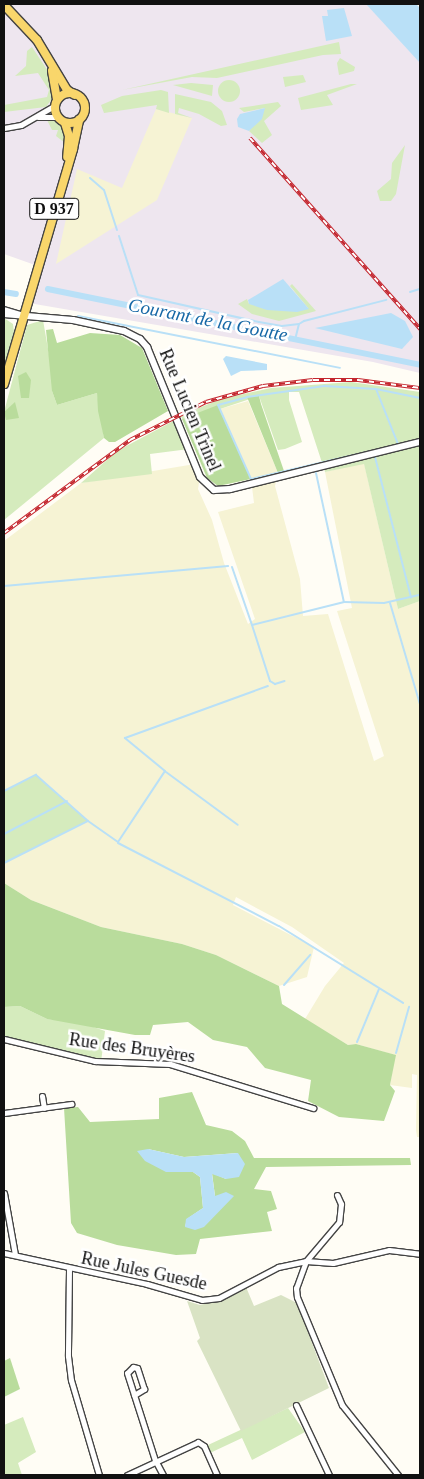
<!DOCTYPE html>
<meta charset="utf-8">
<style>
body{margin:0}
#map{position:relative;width:424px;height:1479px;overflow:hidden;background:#fffdf5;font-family:"Times New Roman",serif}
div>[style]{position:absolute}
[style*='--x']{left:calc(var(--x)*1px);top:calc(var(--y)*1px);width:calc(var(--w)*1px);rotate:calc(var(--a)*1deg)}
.industrial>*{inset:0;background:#eee6ef}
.farmland>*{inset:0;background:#f6f3d4}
.green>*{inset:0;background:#d5ebbd}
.round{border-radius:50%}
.forest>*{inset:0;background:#b9dc9c}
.cemetery>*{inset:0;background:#d9e3c4}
.water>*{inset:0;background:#b9e0f7}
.stream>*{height:2px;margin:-1px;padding:0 1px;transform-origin:1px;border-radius:1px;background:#b9e0f7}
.canal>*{height:5.5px;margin:-2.75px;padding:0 2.75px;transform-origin:2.75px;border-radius:2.75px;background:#b9e0f7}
.roads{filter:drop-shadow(1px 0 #444) drop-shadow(-1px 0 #444) drop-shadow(0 1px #444) drop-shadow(0 -1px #444)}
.minor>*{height:5px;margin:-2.5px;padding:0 2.5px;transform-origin:2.5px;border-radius:2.5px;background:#fff}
.tertiary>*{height:6px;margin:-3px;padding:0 3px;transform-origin:3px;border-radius:3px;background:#fff}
.primary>*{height:8px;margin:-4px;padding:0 4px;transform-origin:4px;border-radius:4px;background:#f9d66b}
.primary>.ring{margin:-4px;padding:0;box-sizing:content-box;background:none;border:8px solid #f9d66b;border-radius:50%}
.rail>*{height:4px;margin-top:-2px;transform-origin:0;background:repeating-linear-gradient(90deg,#fff 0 5.5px,#c4262e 0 11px);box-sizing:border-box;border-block:1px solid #c4262e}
span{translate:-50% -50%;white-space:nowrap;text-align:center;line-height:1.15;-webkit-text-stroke:5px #fff;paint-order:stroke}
.shield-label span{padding:1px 4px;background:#fff;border:1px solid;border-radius:4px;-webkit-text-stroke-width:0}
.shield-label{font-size:16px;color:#111;font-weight:700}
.street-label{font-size:18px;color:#111}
.water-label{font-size:19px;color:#1768a6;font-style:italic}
.frame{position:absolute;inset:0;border:5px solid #111;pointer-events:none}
</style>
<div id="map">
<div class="industrial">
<i style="clip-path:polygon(4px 4px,367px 4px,420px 62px,420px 373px,373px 362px,23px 302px,35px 265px,4px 254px)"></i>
</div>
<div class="farmland">
<i style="clip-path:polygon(156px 109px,192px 118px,157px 200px,56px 264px,77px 169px,122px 188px)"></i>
<i style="clip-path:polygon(248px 401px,278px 473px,275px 486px,300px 579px,303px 616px,328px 614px,374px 761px,384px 756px,337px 611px,352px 608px,325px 472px,364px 463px,398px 609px,420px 601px,420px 1137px,417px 1137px,416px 1130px,417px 1075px,412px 1074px,412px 1088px,390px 1085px,395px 1055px,356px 1044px,348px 1045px,305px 1019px,325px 986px,344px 963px,292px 927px,236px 897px,233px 905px,314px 947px,307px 977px,279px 986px,216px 955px,182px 944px,101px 927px,31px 900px,4px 883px,4px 863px,87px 821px,36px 775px,4px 791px,4px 541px,81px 483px,195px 464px,200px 477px,198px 489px,212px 520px,224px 563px,248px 624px,255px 619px,218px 512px,254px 503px,251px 479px,220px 409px)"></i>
</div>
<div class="green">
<i style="clip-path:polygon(339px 42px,341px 54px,323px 55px,217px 78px,192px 77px,122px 90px)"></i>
<i style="clip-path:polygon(32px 47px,48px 71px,54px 96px,46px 107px,4px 112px,4px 105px,47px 97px,49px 90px,38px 73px,15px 76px,26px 66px,27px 51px)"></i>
<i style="clip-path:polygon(340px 58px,355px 67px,354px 71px,339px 75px,337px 63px)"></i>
<i style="clip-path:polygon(303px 75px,306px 82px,285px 87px,283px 77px)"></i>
<i class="round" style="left:218px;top:80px;width:22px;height:22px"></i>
<i style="clip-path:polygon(191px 83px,213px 85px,212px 96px,173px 85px)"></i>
<i style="clip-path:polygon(351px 84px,357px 84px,327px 95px,333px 105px,301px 110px,298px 98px)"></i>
<i style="clip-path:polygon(161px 90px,168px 92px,169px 113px,156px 109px,157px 105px,104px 113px,101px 105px,122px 96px)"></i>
<i style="clip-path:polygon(175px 94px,211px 102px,222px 111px,227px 125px,221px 126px,199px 114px,179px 108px,178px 113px,192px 118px,175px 114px)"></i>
<i style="clip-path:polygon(278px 102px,281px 106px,264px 121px,272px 135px,262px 143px,249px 131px,265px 108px,244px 112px,239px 108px)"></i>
<i style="clip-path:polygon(47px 120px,55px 121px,63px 128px,65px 143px,56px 136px,58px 130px,52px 130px)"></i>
<i style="clip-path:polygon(405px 145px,396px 194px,391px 201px,380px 201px,377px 191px,391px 179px,392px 163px)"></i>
<i style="clip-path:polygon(292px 284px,316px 311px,279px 321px,252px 314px,238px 304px,247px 299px,249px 304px,308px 308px,290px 286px)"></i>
<i style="clip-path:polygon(4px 318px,13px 324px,14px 332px,4px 371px)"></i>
<i style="clip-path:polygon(43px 320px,53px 378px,52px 391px,57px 405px,97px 393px,104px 438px,4px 520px,4px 412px,27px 325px)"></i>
<i style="clip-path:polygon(351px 382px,420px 392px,420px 601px,398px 609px,364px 464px,325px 472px,299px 392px,289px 392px,289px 400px,302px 442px,285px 449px,278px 450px,259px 396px,220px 409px,219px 406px,182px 419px,181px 415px,221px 399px,271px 388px)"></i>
<i style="clip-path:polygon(177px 419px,189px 449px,150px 454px,152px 474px,81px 483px,117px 451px)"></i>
<i style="clip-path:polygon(36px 775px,88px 821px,4px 863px,4px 791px)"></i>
<i style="clip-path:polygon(20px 1006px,47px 1019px,79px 1022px,105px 1031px,101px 1062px,4px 1039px,4px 1007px)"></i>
<i style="clip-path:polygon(288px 1408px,305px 1432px,252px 1460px,242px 1438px,210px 1453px,208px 1445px)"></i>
<i style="clip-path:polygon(23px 1417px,36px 1452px,18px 1463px,22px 1475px,4px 1475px,4px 1425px)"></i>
</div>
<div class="forest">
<i style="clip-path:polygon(53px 329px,57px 343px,90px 333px,120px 335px,142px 348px,168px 411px,115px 442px,109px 442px,104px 438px,98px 411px,97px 393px,57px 405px,52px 391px,46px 330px)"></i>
<i style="clip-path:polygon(26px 372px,31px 380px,29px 398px,21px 398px,18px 376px)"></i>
<i style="clip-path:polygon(259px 396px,261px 404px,284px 471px,278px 473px,247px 397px)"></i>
<i style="clip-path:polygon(15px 402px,19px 418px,6px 420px,4px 412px)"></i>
<i style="clip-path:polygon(218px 405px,251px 479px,218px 486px,207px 478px,182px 419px)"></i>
<i style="clip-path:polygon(4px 883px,31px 900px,101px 927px,182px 944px,216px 955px,279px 986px,282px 1004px,348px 1045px,356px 1044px,396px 1055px,390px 1085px,395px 1091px,384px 1121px,339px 1117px,308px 1101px,311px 1080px,265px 1068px,247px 1047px,213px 1040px,188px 1022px,153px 1025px,150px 1035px,135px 1035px,47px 1019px,20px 1006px,4px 1007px)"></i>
<i style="clip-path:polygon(evenodd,192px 1092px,206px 1125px,232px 1131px,245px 1141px,254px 1158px,410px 1158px,411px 1165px,266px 1167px,254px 1189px,271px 1191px,277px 1209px,267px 1212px,272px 1231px,200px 1239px,196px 1254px,176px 1255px,117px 1245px,77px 1233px,71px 1223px,64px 1108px,78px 1107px,90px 1122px,159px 1119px,159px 1098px,192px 1092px,148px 1149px,184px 1157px,238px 1153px,226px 1179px,212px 1173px,215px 1196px,185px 1227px,187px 1219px,203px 1208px,200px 1177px,193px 1172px,166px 1171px,148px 1149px)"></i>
<i style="clip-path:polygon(10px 1358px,20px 1389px,4px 1397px,4px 1361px)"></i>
</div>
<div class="cemetery">
<i style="clip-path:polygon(246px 1287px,254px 1306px,281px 1295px,297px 1303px,329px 1388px,241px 1431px,197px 1341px,200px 1338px,187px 1301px,200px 1305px,219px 1300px)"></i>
</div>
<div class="water">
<i style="clip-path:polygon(366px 4px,416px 4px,420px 8px,420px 63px)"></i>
<i style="clip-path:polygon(344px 8px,352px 36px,326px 41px,322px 16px,328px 16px,327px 10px)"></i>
<i style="clip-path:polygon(265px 108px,262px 119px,249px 131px,238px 127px,237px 119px,240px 114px)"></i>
<i style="clip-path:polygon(283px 279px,309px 309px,297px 312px,267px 310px,249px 304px,248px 300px)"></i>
<i style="clip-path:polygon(391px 313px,405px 321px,413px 337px,402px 349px,315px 328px)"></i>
<i style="clip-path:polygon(226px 356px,267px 364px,267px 370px,241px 371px,231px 376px,223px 359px)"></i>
<i style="clip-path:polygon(148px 1149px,184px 1157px,238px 1153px,245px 1164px,239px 1177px,226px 1179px,212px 1174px,215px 1196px,226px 1192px,234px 1196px,204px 1227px,195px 1230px,185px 1227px,186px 1219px,203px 1208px,200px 1177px,193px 1172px,166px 1172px,145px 1161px,137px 1151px)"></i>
</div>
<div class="stream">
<i style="--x:90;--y:178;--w:18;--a:41"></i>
<i style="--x:104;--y:190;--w:42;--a:72"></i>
<i style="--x:119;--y:236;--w:62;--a:72.1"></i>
<i style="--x:138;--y:295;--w:124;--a:12.6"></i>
<i style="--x:259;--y:322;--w:23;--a:10"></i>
<i style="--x:282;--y:326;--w:17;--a:-7"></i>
<i style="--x:410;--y:292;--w:10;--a:-17"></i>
<i style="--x:78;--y:316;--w:267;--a:11.2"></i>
<i style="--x:295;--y:340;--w:16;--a:-76"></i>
<i style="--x:299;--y:324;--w:6;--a:-31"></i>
<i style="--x:304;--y:321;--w:85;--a:-14.4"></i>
<i style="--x:376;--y:389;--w:59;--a:68.2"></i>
<i style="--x:401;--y:444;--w:154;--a:166.9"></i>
<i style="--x:251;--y:479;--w:81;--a:-114"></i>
<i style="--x:218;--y:405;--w:30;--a:-15"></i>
<i style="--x:247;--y:397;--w:78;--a:-8.1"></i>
<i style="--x:324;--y:386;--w:52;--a:3.3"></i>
<i style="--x:376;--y:389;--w:45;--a:11.6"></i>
<i style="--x:375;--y:457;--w:145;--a:75.6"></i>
<i style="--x:316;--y:473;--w:132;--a:77.8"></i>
<i style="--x:232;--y:567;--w:61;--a:71"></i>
<i style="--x:252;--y:625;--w:95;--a:-14"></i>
<i style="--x:344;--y:602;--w:40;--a:1.4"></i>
<i style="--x:384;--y:603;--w:37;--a:-13"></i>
<i style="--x:4;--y:586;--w:225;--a:-5.1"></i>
<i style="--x:390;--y:603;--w:105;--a:73.5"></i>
<i style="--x:252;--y:625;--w:59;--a:72.2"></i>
<i style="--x:270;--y:681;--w:6;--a:31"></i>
<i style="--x:275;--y:684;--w:10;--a:-17"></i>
<i style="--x:166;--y:772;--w:89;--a:36.4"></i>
<i style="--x:4;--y:791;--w:36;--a:-27"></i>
<i style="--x:36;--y:775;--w:69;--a:41.5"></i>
<i style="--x:88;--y:821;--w:37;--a:35"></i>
<i style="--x:118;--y:842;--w:85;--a:-56.5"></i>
<i style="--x:165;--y:771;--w:52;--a:-140.5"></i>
<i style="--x:125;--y:738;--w:152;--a:-20"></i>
<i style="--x:4;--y:834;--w:71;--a:-27.6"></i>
<i style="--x:118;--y:843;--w:181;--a:27.3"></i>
<i style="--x:279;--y:926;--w:146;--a:31.8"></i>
<i style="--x:4;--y:863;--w:94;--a:-26.6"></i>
<i style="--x:284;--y:985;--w:40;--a:-49"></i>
<i style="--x:357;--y:1042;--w:57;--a:-67.5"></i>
<i style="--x:396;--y:1053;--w:48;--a:-74.2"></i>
</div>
<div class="canal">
<i style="--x:48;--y:289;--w:380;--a:11.5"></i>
<i style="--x:4;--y:292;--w:12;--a:9"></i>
</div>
<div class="roads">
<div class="minor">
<i style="--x:38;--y:117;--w:19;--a:0"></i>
<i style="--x:4;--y:128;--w:17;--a:-10"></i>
<i style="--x:21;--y:125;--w:39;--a:-30"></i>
<i style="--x:4;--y:1039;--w:94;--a:13.6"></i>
<i style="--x:95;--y:1061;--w:75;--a:2.3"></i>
<i style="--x:170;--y:1064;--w:150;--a:17.1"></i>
<i style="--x:42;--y:1096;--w:12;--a:81"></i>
<i style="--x:4;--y:1113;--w:68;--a:-7.7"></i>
<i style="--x:4;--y:1193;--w:63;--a:79.9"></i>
<i style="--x:337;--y:1195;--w:10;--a:66"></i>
<i style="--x:341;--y:1204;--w:18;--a:96"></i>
<i style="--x:339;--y:1222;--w:51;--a:130.2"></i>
<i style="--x:306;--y:1261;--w:29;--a:110"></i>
<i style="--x:296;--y:1288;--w:9;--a:84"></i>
<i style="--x:297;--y:1297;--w:117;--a:67.4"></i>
<i style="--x:342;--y:1405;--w:90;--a:51.3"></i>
<i style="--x:4;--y:1253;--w:146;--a:12.2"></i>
<i style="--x:147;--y:1284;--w:57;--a:16.2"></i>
<i style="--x:202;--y:1300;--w:17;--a:-7"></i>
<i style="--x:219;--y:1298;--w:67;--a:-27.7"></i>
<i style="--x:278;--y:1267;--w:29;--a:-12"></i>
<i style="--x:306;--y:1261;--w:27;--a:4"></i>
<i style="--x:333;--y:1263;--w:57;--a:-13.1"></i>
<i style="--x:389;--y:1250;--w:31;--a:7"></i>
<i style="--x:69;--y:1269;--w:87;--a:90.7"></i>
<i style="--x:68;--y:1356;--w:24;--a:83"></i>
<i style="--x:71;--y:1380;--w:99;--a:73.6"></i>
<i style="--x:134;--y:1395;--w:12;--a:-31"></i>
<i style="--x:144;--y:1389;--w:22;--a:-108"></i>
<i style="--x:137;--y:1368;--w:4;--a:-166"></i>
<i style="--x:133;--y:1367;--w:8;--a:135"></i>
<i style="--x:127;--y:1373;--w:91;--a:72.2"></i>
<i style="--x:155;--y:1460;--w:17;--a:62"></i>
<i style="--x:296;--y:1405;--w:77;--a:64.8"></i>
<i style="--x:127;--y:1475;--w:78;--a:-24.9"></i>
<i style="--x:198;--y:1442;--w:7;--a:34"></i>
<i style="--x:204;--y:1446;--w:32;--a:66"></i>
</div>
<div class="tertiary">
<i style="--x:4;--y:310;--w:21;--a:17"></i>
<i style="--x:4;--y:314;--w:69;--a:5"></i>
<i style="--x:73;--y:320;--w:52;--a:12.2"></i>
<i style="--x:124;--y:331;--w:18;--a:27"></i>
<i style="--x:140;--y:339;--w:11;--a:49"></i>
<i style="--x:147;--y:347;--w:140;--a:67.8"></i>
<i style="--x:200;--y:477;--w:19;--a:43"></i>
<i style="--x:214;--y:490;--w:16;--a:-4"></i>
<i style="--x:230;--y:489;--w:196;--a:-13.9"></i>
</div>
<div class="primary">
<i style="--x:4;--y:5;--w:48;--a:46.7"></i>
<i style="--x:37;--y:40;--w:58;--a:59"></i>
<i style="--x:67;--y:90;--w:9;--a:32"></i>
<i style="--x:52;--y:71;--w:29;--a:80"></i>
<i class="ring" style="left:55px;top:93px;width:22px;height:22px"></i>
<i style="--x:65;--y:123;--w:14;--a:73"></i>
<i style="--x:69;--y:136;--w:21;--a:95"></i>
<i style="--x:4;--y:384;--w:245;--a:-73.6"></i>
<i style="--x:73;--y:149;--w:30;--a:-78"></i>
</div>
</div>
<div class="rail">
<i style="--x:250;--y:138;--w:256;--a:48.3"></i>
<i style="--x:4;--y:533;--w:157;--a:-36.4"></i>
<i style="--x:130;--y:440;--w:85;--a:-26.6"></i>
<i style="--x:206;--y:402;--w:59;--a:-15.7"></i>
<i style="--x:263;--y:386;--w:50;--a:-6.8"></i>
<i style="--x:313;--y:380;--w:45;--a:0"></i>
<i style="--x:358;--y:380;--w:63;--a:7.4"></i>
</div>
<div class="shield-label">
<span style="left:54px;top:209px">D 937</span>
</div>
<div class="street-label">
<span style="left:190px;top:410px;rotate:67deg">Rue Lucien Trinel</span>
<span style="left:132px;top:1048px;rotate:8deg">Rue des Bruyères</span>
<span style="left:144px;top:1271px;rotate:12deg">Rue Jules Guesde</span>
</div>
<div class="water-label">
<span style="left:208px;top:320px;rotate:11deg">Courant de la Goutte</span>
</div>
<div class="frame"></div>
</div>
